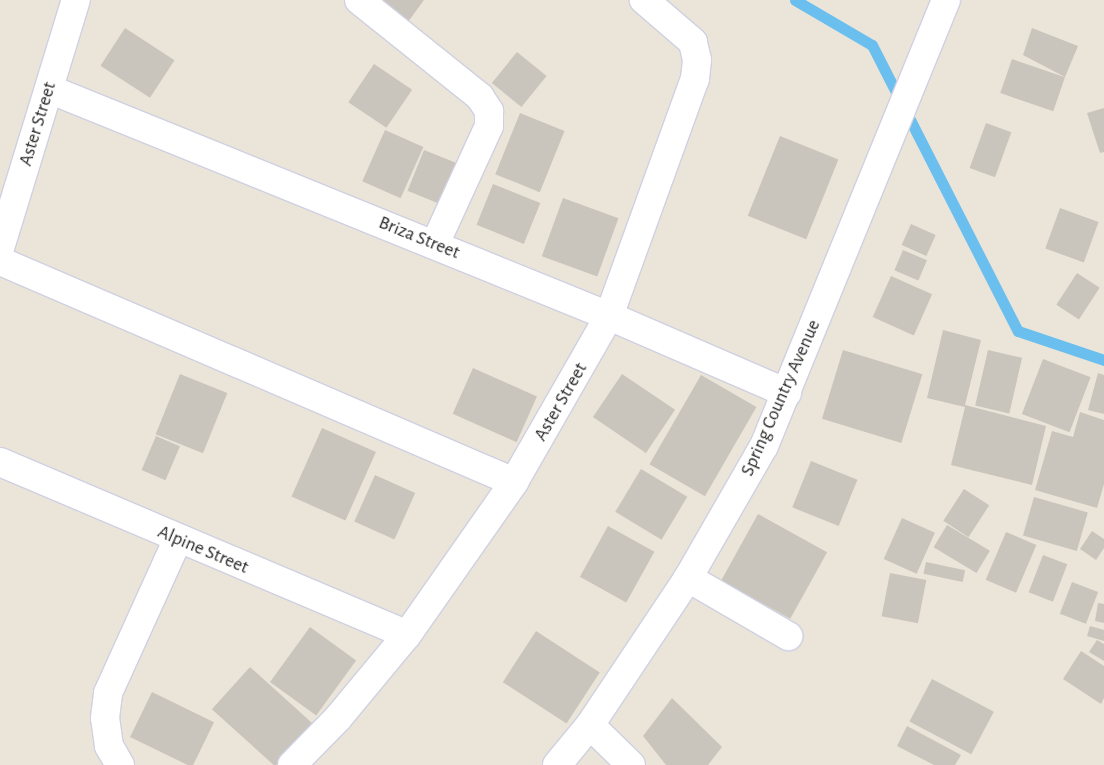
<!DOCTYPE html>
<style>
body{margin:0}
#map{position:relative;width:1104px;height:765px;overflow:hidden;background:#ebe5d9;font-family:"Alegreya Sans",sans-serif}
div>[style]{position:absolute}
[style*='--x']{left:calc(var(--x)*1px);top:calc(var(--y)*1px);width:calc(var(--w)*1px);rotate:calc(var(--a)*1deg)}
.stream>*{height:11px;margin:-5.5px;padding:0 5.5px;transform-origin:5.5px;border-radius:5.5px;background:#6bbfee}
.building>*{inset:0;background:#c9c4bc;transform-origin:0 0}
.roads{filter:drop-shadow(1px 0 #cfd0e1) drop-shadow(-1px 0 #cfd0e1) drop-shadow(0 1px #cfd0e1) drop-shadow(0 -1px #cfd0e1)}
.minor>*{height:28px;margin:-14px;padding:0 14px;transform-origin:14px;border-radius:14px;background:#fff}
span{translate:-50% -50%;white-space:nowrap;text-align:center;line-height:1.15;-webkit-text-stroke:5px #fff;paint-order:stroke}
.street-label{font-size:19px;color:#282828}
</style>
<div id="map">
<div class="stream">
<i style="--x:795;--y:0;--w:89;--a:30.3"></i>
<i style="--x:872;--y:45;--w:321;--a:63"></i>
<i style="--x:1018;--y:331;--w:91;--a:18.6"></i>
</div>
<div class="building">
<i style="clip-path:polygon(374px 0,424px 0,402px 30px)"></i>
<i style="left:125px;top:28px;width:59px;height:45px;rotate:33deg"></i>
<i style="clip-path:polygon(1032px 28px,1078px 46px,1065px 77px,1023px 55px)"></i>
<i style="left:517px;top:52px;width:38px;height:40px;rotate:39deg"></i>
<i style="left:1012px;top:59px;width:56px;height:36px;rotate:19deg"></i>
<i style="left:374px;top:64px;width:46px;height:46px;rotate:34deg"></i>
<i style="clip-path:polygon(1104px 108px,1104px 152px,1100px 153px,1087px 113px)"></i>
<i style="left:520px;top:113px;width:48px;height:66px;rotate:22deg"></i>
<i style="left:986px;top:123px;width:27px;height:48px;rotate:20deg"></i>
<i style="left:385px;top:130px;width:42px;height:56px;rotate:24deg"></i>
<i style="left:780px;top:136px;width:63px;height:86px;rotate:22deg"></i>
<i style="left:424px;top:150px;width:35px;height:44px;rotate:22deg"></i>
<i style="left:493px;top:184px;width:51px;height:44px;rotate:22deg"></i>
<i style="left:563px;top:198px;width:59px;height:62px;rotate:20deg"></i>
<i style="left:1060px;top:208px;width:41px;height:43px;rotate:20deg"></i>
<i style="left:911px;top:224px;width:27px;height:23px;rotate:24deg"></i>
<i style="left:903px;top:250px;width:26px;height:22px;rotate:23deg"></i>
<i style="left:1077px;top:273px;width:27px;height:38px;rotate:33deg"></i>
<i style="left:891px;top:276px;width:45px;height:45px;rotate:24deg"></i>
<i style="clip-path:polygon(943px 330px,981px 340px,965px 405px,1046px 426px,1032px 485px,951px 465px,965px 407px,927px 398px)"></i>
<i style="left:843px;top:350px;width:83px;height:72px;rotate:17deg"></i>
<i style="left:988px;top:350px;width:35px;height:57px;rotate:13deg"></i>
<i style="left:1043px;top:359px;width:51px;height:59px;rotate:21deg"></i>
<i style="left:473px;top:368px;width:70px;height:50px;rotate:24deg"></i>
<i style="clip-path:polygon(1098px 373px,1104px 375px,1104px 414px,1088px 410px)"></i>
<i style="left:180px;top:374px;width:51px;height:65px;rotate:22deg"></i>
<i style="left:622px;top:374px;width:64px;height:52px;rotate:34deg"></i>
<i style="left:701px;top:375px;width:64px;height:103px;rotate:30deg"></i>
<i style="clip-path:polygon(1080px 412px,1104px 420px,1104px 484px,1097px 508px,1035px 490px,1052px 431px,1073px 437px)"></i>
<i style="left:322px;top:428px;width:59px;height:75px;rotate:24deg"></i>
<i style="left:156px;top:436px;width:26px;height:37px;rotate:23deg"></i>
<i style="left:811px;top:461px;width:50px;height:50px;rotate:22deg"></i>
<i style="left:641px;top:469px;width:54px;height:50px;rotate:31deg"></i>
<i style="left:375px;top:475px;width:44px;height:51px;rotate:24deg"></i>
<i style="left:964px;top:489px;width:30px;height:38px;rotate:33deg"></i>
<i style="left:1034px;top:497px;width:56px;height:40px;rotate:16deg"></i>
<i style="left:758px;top:514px;width:79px;height:76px;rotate:29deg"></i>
<i style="left:902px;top:518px;width:36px;height:45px;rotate:24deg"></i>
<i style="left:947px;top:525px;width:50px;height:26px;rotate:31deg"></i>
<i style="left:608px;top:526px;width:53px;height:58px;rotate:29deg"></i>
<i style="clip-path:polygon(1092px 531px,1104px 539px,1104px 548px,1096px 560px,1080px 549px)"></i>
<i style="left:1006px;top:532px;width:33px;height:52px;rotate:23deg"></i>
<i style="left:1043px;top:555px;width:26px;height:40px;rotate:21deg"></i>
<i style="left:926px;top:562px;width:40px;height:12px;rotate:12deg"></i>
<i style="left:890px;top:573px;width:37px;height:44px;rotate:11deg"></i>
<i style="left:1072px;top:582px;width:28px;height:34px;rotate:21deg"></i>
<i style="clip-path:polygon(1098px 603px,1104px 604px,1104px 623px,1095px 621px)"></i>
<i style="clip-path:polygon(1090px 626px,1104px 630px,1104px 641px,1087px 636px)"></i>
<i style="left:310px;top:627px;width:57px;height:68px;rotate:36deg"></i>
<i style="left:536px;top:631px;width:76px;height:61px;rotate:33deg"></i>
<i style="clip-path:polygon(1097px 640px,1104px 644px,1104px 661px,1089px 652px)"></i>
<i style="clip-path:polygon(1081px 651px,1104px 666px,1104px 698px,1101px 704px,1063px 679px)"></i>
<i style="left:250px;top:667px;width:85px;height:57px;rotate:42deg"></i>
<i style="left:932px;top:679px;width:70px;height:48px;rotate:28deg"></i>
<i style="left:152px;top:692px;width:69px;height:50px;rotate:26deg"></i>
<i style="clip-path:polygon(672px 698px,722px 747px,708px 765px,666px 765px,643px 736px)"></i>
<i style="clip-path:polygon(907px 726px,961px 755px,955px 765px,934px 765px,897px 746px)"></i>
</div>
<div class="roads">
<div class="minor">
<i style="--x:359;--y:0;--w:155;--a:38.7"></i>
<i style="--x:480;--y:97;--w:17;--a:57"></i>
<i style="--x:489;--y:111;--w:15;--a:90"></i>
<i style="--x:489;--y:126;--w:130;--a:114.6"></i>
<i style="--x:49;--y:89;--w:604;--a:22.07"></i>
<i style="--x:609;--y:316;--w:194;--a:23.4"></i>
<i style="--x:0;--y:248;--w:259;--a:-73"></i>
<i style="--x:0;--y:261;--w:559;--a:23.27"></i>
<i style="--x:0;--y:462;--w:442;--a:23"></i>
<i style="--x:688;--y:578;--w:116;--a:30.1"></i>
<i style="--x:590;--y:725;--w:57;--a:44.3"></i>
<i style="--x:120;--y:765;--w:22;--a:-120"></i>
<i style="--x:109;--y:746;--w:28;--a:-98"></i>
<i style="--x:105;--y:718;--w:25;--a:-83"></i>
<i style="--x:108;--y:693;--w:169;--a:-65.6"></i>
<i style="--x:292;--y:765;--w:66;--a:-45.6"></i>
<i style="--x:338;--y:718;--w:108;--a:-50.3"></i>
<i style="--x:407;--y:635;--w:187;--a:-55"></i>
<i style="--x:514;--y:482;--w:191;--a:-60.2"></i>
<i style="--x:609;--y:316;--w:252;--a:-70.1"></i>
<i style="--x:695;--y:79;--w:19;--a:-84"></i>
<i style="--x:697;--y:60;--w:18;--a:-103"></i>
<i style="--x:693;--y:42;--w:65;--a:-139.4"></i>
<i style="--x:557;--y:765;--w:52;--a:-50.5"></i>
<i style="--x:590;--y:725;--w:177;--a:-56.3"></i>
<i style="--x:688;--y:578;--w:152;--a:-60.1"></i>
<i style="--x:764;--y:446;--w:482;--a:-67.8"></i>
</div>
</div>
<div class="street-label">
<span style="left:38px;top:124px;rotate:-73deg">Aster Street</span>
<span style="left:419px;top:238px;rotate:22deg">Briza Street</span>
<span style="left:781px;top:398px;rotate:-66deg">Spring Country Avenue</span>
<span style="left:561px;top:402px;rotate:-60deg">Aster Street</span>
<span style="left:203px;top:550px;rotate:23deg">Alpine Street</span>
</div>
</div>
